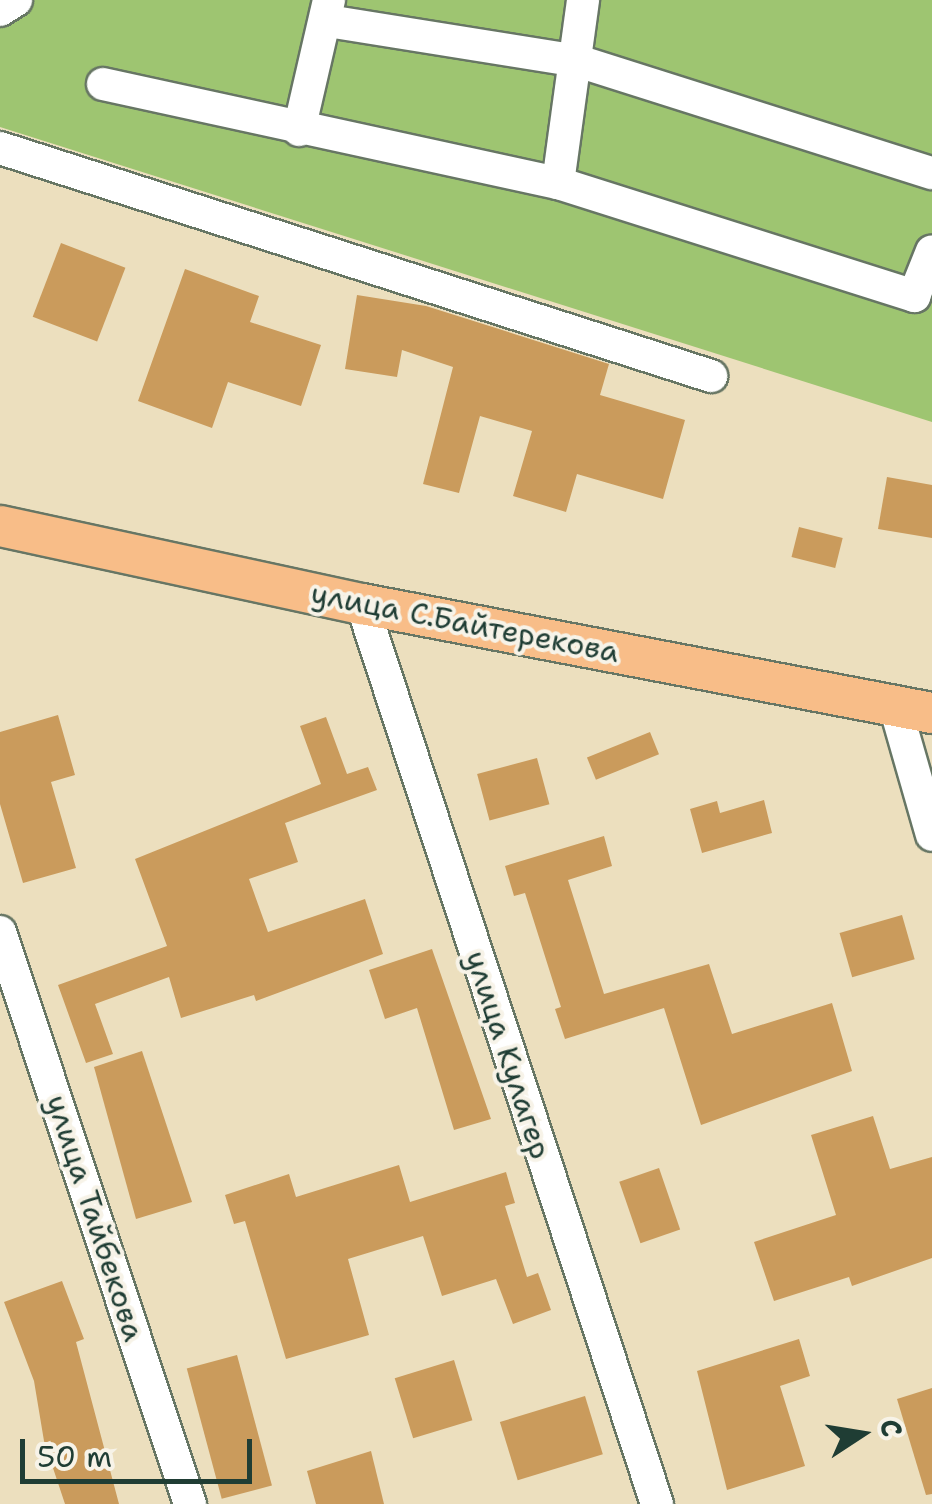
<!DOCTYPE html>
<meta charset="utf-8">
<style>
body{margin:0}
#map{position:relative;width:932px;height:1504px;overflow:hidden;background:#ecdfbe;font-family:"Shantell Sans",sans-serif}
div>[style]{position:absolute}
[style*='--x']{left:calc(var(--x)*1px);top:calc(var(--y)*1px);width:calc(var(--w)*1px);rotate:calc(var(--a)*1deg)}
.green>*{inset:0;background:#9ec571}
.building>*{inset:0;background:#ca9b5c;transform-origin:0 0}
.roads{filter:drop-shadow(2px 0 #677664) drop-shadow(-2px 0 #677664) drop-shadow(0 2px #677664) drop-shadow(0 -2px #677664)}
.minor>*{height:32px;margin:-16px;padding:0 16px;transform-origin:16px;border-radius:16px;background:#fff}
.major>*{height:40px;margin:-20px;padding:0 20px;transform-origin:20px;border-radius:20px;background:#f8bd88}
span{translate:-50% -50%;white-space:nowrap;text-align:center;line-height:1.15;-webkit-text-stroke:8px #f7f3e8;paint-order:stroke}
.street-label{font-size:30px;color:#1f3d34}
.north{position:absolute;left:812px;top:1384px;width:100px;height:100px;-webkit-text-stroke:8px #f7f3e8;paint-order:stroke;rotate:78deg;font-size:28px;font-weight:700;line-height:40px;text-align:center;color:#1f3d34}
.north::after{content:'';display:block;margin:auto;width:35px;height:45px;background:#1f3d34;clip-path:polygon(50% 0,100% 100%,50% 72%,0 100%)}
.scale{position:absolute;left:20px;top:1439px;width:232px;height:45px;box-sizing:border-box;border:5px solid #1f3d34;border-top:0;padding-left:12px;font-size:30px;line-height:35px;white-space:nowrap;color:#1f3d34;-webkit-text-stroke:8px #f7f3e8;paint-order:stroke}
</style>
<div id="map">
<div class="green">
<i style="clip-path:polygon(0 0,932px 0,932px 422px,0 127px)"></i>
</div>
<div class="building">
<i style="left:61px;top:243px;width:69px;height:79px;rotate:21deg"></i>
<i style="clip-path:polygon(185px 269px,259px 296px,250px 322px,321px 345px,301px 406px,228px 382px,212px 428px,138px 401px)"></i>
<i style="clip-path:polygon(357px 295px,426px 306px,609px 364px,600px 395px,685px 420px,663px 499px,577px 474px,566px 512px,513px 496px,532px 431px,480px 416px,459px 493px,423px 484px,453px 367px,402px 350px,397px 377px,345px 369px)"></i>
<i style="clip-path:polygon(887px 477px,932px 485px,932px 538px,878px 529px)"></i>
<i style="left:799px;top:527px;width:45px;height:31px;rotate:14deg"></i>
<i style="clip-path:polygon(58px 715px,75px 775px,51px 782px,76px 868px,23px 883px,0 804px,0 732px)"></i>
<i style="clip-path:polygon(326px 717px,347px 774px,368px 767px,377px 790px,285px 823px,298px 862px,249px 879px,268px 932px,365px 899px,383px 954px,256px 1001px,254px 995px,181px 1018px,169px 977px,95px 1004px,113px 1054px,86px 1063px,58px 985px,167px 946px,135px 859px,321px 784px,300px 726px)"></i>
<i style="left:650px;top:732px;width:24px;height:68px;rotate:68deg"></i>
<i style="left:537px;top:758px;width:48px;height:62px;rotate:75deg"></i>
<i style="clip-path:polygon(764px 800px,772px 833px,702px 853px,690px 809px,717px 801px,720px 813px)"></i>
<i style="clip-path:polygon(604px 836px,612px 866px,568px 880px,604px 994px,709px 964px,732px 1034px,832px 1003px,852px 1071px,701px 1125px,664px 1008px,565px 1039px,555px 1009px,561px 1007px,525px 893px,514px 896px,505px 866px)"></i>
<i style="left:902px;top:915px;width:46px;height:65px;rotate:74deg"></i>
<i style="clip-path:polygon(432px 949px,491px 1119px,454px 1130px,417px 1008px,385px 1019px,369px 970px)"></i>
<i style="clip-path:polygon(142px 1051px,192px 1202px,136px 1219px,94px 1067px)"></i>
<i style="clip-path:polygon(873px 1116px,890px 1169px,932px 1157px,932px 1258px,852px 1286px,849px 1277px,774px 1301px,754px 1242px,836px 1215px,811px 1135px)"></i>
<i style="clip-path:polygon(399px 1165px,410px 1202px,506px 1172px,515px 1203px,505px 1206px,527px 1277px,538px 1273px,551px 1310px,513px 1324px,496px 1279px,442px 1296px,423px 1236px,348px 1259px,369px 1335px,286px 1359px,245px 1221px,234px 1224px,225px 1195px,289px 1174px,296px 1197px)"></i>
<i style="left:659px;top:1168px;width:65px;height:42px;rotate:71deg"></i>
<i style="clip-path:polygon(62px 1281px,84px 1339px,76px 1342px,119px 1504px,65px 1504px,44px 1441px,34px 1381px,4px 1302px)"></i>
<i style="clip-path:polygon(799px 1339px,810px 1376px,780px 1386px,805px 1466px,727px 1490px,697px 1371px)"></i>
<i style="left:237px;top:1355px;width:135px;height:52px;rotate:75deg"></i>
<i style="left:454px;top:1360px;width:63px;height:62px;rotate:73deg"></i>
<i style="clip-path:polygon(932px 1388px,932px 1494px,926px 1495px,897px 1399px)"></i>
<i style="left:585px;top:1396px;width:61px;height:89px;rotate:73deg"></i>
<i style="clip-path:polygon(371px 1451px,384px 1504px,316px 1504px,307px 1471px)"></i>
</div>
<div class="roads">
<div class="minor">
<i style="--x:0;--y:10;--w:19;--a:-32"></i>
<i style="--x:328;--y:21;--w:253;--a:9.1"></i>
<i style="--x:578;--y:61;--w:371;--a:17.6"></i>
<i style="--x:103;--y:84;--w:466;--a:12.3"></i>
<i style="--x:558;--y:183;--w:374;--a:17.6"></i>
<i style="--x:914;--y:296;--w:48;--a:-68.2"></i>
<i style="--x:299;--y:130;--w:133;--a:-77"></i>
<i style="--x:0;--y:148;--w:747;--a:17.78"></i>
<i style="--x:558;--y:183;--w:185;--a:-82.2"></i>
<i style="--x:362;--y:604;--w:947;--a:71.85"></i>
<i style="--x:895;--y:706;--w:134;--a:74"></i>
<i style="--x:0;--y:932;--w:603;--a:71.63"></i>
</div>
<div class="major">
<i style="--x:0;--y:526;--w:370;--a:12.2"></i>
<i style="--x:362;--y:604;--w:580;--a:10.83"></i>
</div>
</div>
<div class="street-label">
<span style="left:465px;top:623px;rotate:11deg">улица С.Байтерекова</span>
<span style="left:508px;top:1055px;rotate:72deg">улица Кулагер</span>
<span style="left:95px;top:1218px;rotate:72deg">улица Тайбекова</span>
</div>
<div class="north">С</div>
<div class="scale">50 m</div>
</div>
